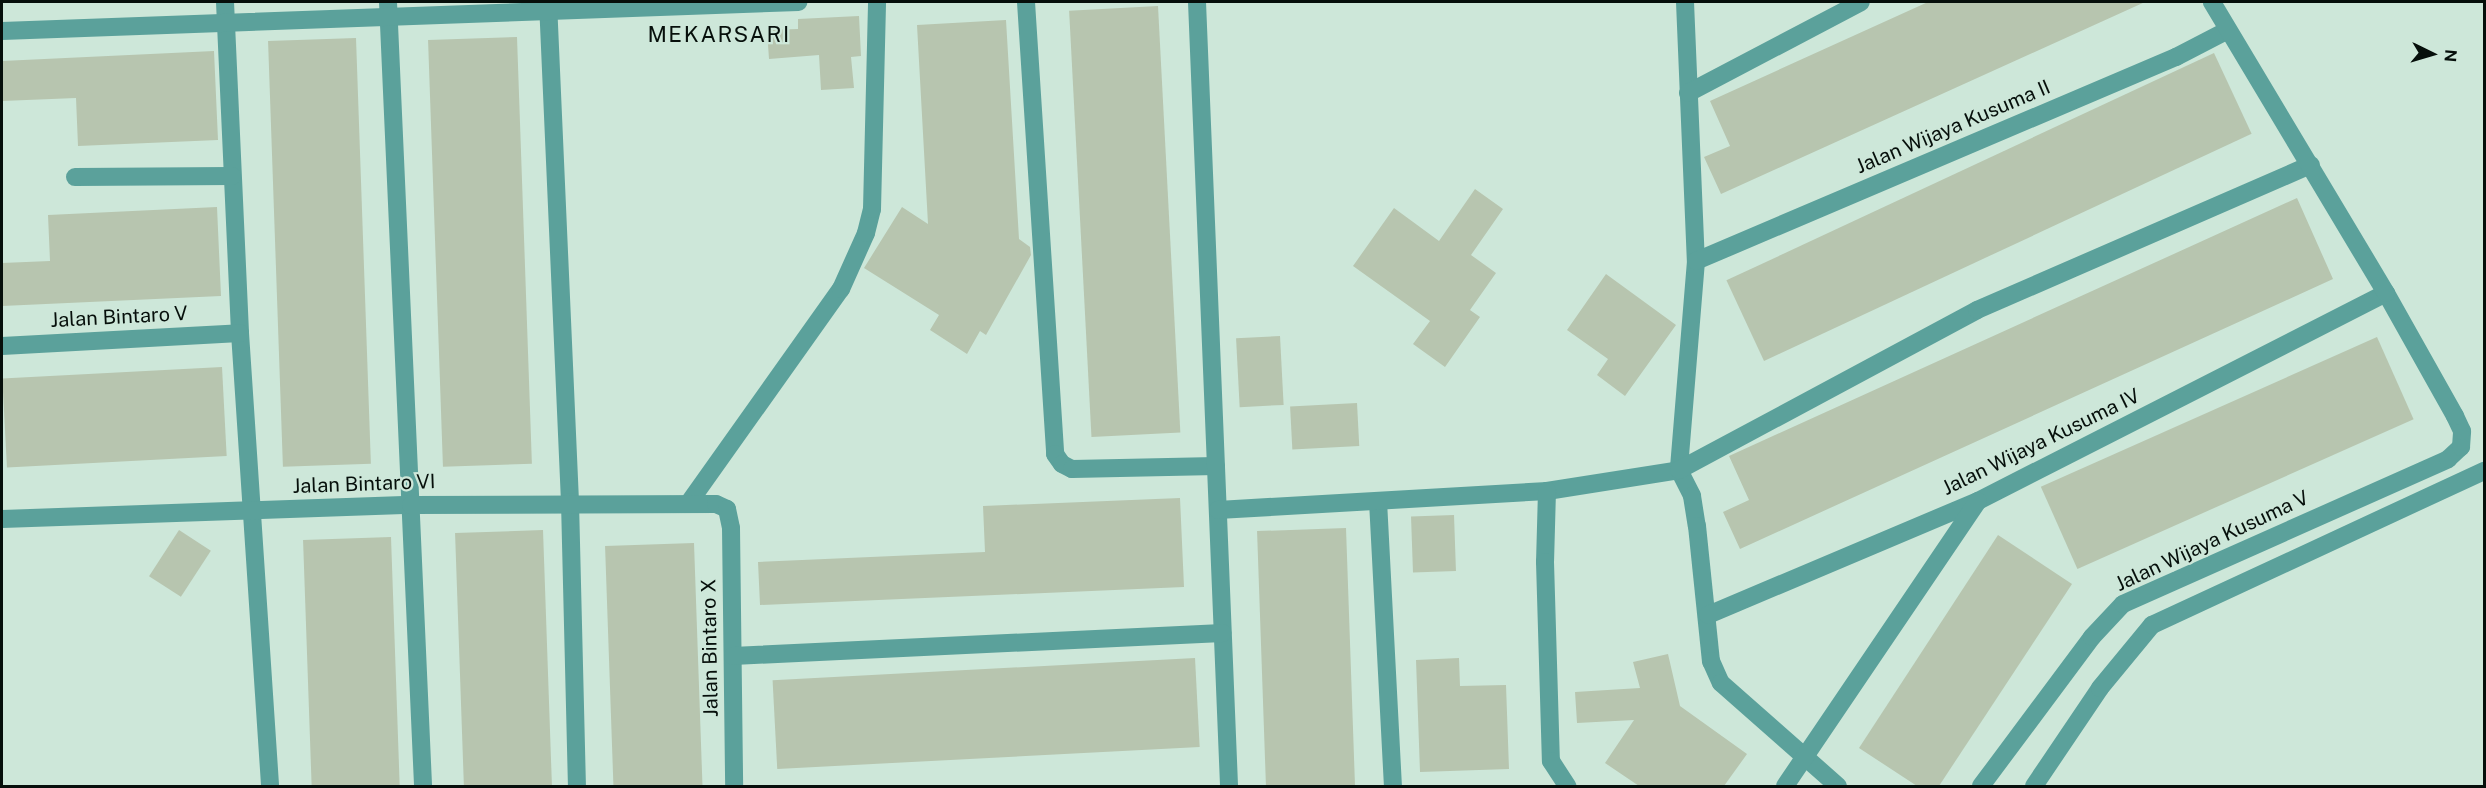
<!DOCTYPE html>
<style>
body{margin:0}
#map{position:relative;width:2486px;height:788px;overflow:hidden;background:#cde7d9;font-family:"Public Sans",sans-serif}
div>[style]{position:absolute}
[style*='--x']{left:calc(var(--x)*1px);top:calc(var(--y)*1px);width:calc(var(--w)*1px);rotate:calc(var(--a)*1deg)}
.building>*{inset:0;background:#b7c5af;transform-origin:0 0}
.street>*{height:18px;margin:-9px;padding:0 9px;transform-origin:9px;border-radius:9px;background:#5ba19b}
span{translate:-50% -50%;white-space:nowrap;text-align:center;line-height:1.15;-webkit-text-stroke:4.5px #cde7d9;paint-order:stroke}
.street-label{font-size:20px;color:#060f0b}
.quarter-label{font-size:22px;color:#060f0b;letter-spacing:1.5px}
.frame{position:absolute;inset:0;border:3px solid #060f0b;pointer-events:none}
.north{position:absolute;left:2402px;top:24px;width:60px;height:60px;-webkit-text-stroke:4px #cde7d9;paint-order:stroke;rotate:95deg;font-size:16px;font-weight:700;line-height:24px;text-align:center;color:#060f0b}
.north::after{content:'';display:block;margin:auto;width:21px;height:27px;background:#060f0b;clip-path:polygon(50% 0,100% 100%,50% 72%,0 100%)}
</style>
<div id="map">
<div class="building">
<i style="clip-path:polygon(1928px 2px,2145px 2px,1721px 194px,1704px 157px,1730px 146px,1710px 101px)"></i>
<i style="left:1158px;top:6px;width:427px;height:89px;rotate:87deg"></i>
<i style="clip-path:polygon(859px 16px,861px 56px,851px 57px,854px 88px,821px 90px,819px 55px,769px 59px,767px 30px,798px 29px,798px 19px)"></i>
<i style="clip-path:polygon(1006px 20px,1019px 239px,1030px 247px,1031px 255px,986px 335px,980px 331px,967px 354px,930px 330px,939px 315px,864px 268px,902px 207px,928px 224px,917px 25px)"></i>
<i style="left:517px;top:37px;width:427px;height:89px;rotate:88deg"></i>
<i style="left:356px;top:38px;width:426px;height:88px;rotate:88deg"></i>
<i style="clip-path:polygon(214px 51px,218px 140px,78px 146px,76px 98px,2px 101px,2px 61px)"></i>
<i style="left:2214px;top:53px;width:89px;height:538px;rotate:65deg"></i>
<i style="clip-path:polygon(1475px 189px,1503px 209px,1471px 255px,1496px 273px,1470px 310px,1480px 317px,1445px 367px,1413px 344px,1430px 321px,1353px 266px,1394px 208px,1439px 241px)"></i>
<i style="clip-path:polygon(2297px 198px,2333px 279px,1740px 549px,1723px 512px,1749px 500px,1729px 456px)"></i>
<i style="clip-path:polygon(217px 207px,221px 296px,2px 306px,2px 263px,50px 261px,48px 215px)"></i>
<i style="clip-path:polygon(1606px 274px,1676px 325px,1625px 396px,1597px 375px,1608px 359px,1567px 330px)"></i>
<i style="left:1280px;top:336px;width:69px;height:44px;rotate:87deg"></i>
<i style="left:2377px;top:337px;width:90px;height:368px;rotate:66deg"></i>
<i style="left:222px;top:367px;width:89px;height:220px;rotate:87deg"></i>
<i style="left:1357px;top:403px;width:43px;height:67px;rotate:87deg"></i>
<i style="clip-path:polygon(1180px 498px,1184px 587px,760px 605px,758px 562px,985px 552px,983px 506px)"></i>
<i style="left:1454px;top:515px;width:56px;height:43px;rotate:88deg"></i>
<i style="left:1346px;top:528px;width:258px;height:89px;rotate:88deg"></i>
<i style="left:179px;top:530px;width:38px;height:55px;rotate:33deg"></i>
<i style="left:543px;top:530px;width:256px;height:88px;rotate:88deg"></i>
<i style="clip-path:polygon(1998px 535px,2072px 584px,1939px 786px,1917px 786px,1859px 748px)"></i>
<i style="left:391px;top:537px;width:249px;height:88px;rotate:88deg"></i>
<i style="left:694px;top:543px;width:243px;height:89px;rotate:88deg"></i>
<i style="clip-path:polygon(1668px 654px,1680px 706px,1747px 754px,1724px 786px,1639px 786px,1605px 763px,1634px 720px,1577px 723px,1575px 692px,1640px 688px,1633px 662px)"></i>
<i style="left:1195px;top:658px;width:89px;height:423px;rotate:87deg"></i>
<i style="clip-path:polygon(1459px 658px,1460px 686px,1506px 685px,1509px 769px,1420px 772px,1416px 660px)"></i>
</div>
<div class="street">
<i style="--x:225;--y:2;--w:331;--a:87.4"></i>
<i style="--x:240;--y:333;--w:454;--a:86.2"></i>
<i style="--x:388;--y:2;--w:785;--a:87.44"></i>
<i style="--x:548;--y:2;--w:500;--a:87.48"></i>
<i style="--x:570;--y:502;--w:284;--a:88.6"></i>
<i style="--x:1026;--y:2;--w:453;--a:86.3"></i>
<i style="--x:1055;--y:454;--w:12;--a:55"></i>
<i style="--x:1062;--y:464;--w:11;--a:27"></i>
<i style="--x:1072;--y:469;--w:144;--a:-1.2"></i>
<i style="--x:1197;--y:2;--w:785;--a:87.66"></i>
<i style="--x:1685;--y:2;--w:259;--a:87.6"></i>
<i style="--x:1696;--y:261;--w:210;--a:94.7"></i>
<i style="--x:1679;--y:470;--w:29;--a:63"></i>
<i style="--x:1692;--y:496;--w:30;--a:81"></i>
<i style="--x:1697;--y:526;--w:136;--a:84.1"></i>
<i style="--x:1711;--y:661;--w:24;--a:66"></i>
<i style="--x:1721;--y:683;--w:156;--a:41.4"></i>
<i style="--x:2;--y:31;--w:797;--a:-2.09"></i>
<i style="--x:1688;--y:93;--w:195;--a:-27.7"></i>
<i style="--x:75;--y:177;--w:157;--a:-0.4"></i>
<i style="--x:1696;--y:261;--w:522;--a:-23.03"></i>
<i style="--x:2176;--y:57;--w:56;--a:-27.5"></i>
<i style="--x:2;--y:346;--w:238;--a:-3.1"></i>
<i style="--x:1547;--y:491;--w:134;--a:-9"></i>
<i style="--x:1679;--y:470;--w:338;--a:-28.2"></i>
<i style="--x:1977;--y:310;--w:364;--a:-23.5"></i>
<i style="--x:1378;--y:501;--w:285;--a:87"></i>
<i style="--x:688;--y:504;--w:264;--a:-54.6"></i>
<i style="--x:841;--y:289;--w:61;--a:-65.9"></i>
<i style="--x:866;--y:233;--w:25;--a:-76"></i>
<i style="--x:872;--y:209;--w:207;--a:-88.6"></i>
<i style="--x:1218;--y:510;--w:330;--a:-3.3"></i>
<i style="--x:1547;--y:491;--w:71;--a:91.6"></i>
<i style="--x:1545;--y:562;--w:199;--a:88.3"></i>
<i style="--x:1551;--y:761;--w:30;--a:57"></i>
<i style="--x:2;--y:519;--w:409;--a:-2"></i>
<i style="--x:411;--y:505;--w:305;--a:-0.2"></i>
<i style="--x:716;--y:504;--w:12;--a:24"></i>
<i style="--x:727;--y:509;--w:19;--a:78"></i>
<i style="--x:731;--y:528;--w:258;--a:89.3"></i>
<i style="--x:1708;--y:615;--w:293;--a:-22.9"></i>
<i style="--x:1978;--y:501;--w:458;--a:-27"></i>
<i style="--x:733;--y:656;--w:490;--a:-2.7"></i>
<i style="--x:1785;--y:786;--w:344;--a:-55.9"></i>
<i style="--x:1981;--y:786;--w:186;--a:-53.3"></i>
<i style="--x:2092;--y:637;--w:45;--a:-46.8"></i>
<i style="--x:2123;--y:604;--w:356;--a:-24"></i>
<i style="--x:2448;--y:459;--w:18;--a:-43"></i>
<i style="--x:2461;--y:447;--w:16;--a:-86"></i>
<i style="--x:2462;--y:431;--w:17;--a:-115"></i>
<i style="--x:2455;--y:416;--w:141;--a:-119.3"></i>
<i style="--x:2386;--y:293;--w:339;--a:-120.9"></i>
<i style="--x:2034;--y:786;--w:118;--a:-56"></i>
<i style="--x:2100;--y:688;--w:82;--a:-50.5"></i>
<i style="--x:2152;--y:625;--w:366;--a:-24.9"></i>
</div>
<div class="street-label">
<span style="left:1953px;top:127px;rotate:-23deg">Jalan Wijaya Kusuma II</span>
<span style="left:119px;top:317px;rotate:-3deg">Jalan Bintaro V</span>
<span style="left:2041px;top:442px;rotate:-26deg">Jalan Wijaya Kusuma IV</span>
<span style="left:364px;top:484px;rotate:-2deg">Jalan Bintaro VI</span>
<span style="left:2212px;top:541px;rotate:-25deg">Jalan Wijaya Kusuma V</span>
<span style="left:710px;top:648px;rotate:-91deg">Jalan Bintaro X</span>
</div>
<div class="quarter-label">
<span style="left:719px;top:35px">MEKARSARI</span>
</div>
<div class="frame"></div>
<div class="north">N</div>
</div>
